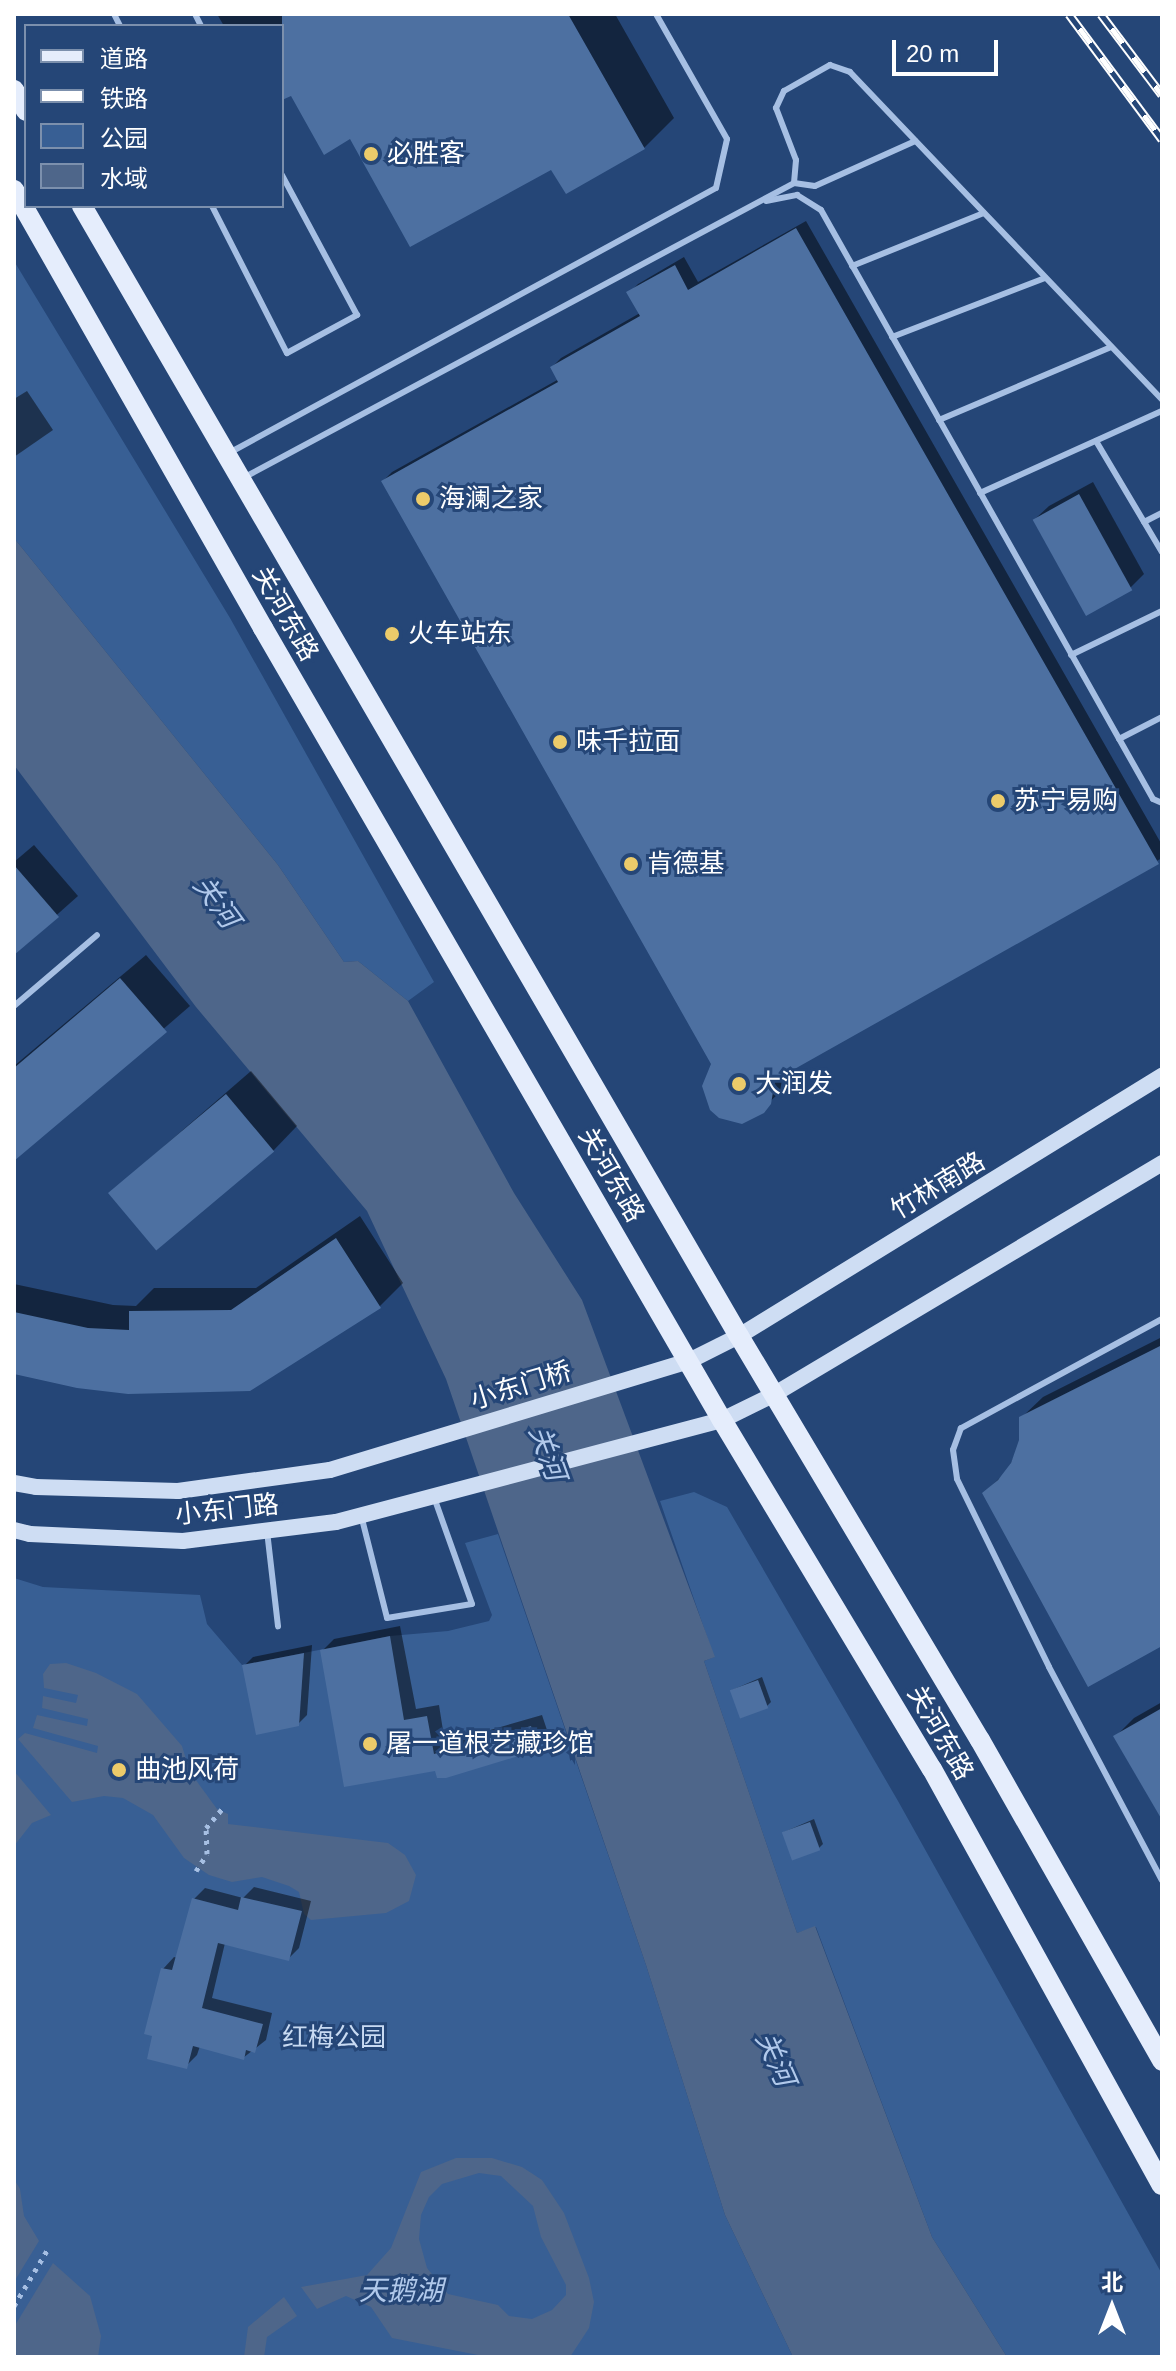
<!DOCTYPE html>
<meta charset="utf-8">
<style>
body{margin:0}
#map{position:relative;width:1176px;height:2371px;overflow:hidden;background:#254677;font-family:Helvetica,"Noto Sans SC",sans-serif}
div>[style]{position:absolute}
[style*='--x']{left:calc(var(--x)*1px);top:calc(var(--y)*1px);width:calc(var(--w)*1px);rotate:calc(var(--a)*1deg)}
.green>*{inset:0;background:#385f94}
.water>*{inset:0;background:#4e668a}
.shadow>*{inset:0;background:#0007}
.building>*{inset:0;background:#4d70a1;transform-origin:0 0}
.path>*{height:5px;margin-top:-2.5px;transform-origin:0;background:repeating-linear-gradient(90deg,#a6bfe3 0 4px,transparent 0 10px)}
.service>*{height:6px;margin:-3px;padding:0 3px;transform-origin:3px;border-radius:3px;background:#a6bfe3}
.secondary>*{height:16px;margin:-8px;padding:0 8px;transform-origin:8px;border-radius:8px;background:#ceddf3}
.primary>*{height:20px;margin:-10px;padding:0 10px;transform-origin:10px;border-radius:10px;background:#e5edfc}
.rail>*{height:9px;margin-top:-4.5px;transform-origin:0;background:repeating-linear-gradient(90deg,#254677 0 18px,#fff 0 36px);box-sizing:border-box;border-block:2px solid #fff}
.dots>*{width:22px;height:22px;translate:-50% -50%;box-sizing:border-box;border:4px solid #254677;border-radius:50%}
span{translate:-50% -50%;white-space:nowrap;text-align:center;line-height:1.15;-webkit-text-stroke:6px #254677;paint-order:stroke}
.poi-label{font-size:26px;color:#fff}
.left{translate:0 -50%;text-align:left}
.street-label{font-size:26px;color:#fff}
.park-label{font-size:26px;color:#c8daf2}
.water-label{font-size:28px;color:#b1c9eb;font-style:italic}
.frame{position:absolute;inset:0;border:16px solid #fff;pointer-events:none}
.legend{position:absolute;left:24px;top:24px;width:260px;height:184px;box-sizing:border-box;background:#254677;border:2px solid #7c90ad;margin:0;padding:10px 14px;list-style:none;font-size:24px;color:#fff}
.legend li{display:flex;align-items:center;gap:16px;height:40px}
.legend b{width:40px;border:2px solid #7c90ad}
.north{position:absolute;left:1072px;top:2267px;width:80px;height:80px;-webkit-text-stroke:6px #254677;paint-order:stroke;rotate:0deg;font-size:22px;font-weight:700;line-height:32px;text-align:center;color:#fff}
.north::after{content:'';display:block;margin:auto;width:28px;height:36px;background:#fff;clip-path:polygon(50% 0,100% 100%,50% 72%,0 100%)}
.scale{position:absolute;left:892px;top:40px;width:106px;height:36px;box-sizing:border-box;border:4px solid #fff;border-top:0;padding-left:10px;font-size:24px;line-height:28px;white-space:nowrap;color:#fff;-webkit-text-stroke:6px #254677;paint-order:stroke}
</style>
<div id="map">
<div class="green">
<i style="clip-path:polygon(14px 261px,230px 618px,434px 982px,408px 1001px,358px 961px,344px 962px,278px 865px,14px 538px)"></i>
<i style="clip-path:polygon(694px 1492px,727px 1507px,898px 1801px,1162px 2274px,1162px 2357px,1007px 2357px,932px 2237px,816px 1927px,797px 1933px,704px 1661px,714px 1657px,660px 1501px)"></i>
<i style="clip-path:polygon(498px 1534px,646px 1965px,725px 2215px,793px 2357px,14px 2357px,14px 1578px,43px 1587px,200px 1595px,207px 1624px,242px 1665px,390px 1636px,448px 1631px,489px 1621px,492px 1615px,465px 1543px)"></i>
</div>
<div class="water">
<i style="clip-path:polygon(14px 538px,278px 865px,344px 962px,358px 961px,408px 1001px,514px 1193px,582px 1300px,715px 1657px,704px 1661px,797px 1933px,815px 1926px,932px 2237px,1007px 2357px,793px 2357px,725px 2215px,646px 1965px,446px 1379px,367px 1211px,196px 1007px,14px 765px)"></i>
<i style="clip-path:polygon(66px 1663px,96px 1673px,137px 1694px,182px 1746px,190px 1772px,217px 1809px,228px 1814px,228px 1824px,388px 1843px,405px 1855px,416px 1875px,409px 1901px,386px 1913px,311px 1920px,304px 1914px,299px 1892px,289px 1886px,262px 1877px,232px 1882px,209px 1875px,184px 1858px,153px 1815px,123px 1798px,104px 1796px,72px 1802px,18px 1739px,25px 1733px,97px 1753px,98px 1746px,33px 1728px,37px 1715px,87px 1726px,88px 1719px,42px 1708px,43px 1696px,76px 1703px,78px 1695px,44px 1688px,43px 1674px,50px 1664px)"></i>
<i style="clip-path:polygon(14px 1771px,51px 1815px,32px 1823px,14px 1846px)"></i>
<i style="clip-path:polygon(evenodd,456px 2158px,492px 2158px,522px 2167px,542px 2180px,564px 2213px,589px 2278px,594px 2302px,589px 2328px,570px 2357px,488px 2357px,392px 2338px,371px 2307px,346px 2296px,317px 2309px,301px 2287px,367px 2275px,391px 2248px,421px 2172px,456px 2158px,479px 2173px,501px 2176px,533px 2206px,541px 2237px,566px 2285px,566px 2295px,552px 2310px,532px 2319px,509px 2316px,498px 2305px,448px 2294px,427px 2268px,419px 2239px,421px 2215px,429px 2197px,442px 2184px,479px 2173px)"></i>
<i style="clip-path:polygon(14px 2179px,20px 2189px,24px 2216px,39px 2241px,14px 2282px)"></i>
<i style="clip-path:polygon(53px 2263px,90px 2296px,101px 2336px,98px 2357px,14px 2357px,14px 2327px)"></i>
<i style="clip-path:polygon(284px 2297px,297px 2316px,267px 2337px,264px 2357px,244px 2357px,248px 2327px)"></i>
</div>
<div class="shadow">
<i style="clip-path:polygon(217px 14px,615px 14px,674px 118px,644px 148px,552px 167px,351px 137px,292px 93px,282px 98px,282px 26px,224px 26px)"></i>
<i style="clip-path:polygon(806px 221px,1162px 845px,1162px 858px,783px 1073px,780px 1092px,753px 1118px,713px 1064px,383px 481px,392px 472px,559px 379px,552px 367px,561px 358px,640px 313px,629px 293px,638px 284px,684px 257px,698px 282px)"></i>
<i style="clip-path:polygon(27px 391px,53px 430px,14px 457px,14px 399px)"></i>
<i style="clip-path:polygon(1093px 482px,1144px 574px,1130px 588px,1035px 519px,1049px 506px)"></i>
<i style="clip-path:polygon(34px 845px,78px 896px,14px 953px,14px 862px)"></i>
<i style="clip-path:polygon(146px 955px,190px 1006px,14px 1158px,14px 1066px)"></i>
<i style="clip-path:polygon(251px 1071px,297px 1126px,273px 1151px,110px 1193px)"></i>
<i style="clip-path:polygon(360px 1216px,403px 1283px,380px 1306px,14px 1372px,14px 1284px,113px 1305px,136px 1306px,154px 1288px,256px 1288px)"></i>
<i style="clip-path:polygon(1162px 1337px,1162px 1644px,984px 1493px,1008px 1470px,1021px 1440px,1021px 1418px,1043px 1397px)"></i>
<i style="clip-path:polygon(400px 1626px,416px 1709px,439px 1705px,445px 1743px,542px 1715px,549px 1736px,537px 1748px,436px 1769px,322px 1651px,334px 1639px)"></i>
<i style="clip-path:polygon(312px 1645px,307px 1715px,298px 1724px,244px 1666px,253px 1657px)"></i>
<i style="clip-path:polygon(762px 1677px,771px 1702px,767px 1706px,732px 1690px)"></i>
<i style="clip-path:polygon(1162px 1702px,1162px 1817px,1116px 1736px,1134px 1718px)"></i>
<i style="clip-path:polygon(814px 1819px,823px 1844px,819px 1848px,784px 1832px)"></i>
<i style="clip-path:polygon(254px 1887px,311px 1901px,299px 1948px,288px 1959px,225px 1943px,212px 1998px,272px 2013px,266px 2040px,243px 2058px,200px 2046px,197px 2055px,186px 2066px,163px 1969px,174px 1957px,178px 1958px,194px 1899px,205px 1888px,243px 1898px)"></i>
</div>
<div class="building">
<i style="clip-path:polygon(282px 14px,568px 14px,645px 149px,566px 194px,551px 170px,410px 247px,350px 139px,324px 155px,291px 96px,282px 100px)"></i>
<i style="clip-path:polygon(796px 228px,1159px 864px,775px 1080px,771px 1104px,764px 1113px,742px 1124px,719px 1118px,710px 1110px,702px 1086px,711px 1064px,381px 481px,558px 382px,550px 367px,640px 316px,626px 292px,675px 265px,688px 290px)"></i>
<i style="left:1079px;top:494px;width:110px;height:53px;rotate:61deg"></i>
<i style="clip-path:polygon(14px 865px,59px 917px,14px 955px)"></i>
<i style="clip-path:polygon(120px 978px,167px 1032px,14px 1161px,14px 1068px)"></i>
<i style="left:226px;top:1094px;width:75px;height:154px;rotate:50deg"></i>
<i style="clip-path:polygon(336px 1238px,381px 1308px,250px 1391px,128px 1394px,77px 1388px,14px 1374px,14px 1312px,88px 1328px,129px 1330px,129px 1311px,231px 1310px)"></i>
<i style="clip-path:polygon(1162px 1345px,1162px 1646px,1088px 1687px,982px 1493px,998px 1480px,1011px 1463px,1019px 1440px,1019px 1417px)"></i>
<i style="clip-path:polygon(390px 1636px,404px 1720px,427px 1716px,434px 1754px,531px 1726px,538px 1750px,446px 1778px,437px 1778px,435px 1771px,344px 1787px,320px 1650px)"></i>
<i style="clip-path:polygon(304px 1653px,299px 1726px,256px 1735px,242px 1665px)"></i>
<i style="left:758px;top:1680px;width:30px;height:30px;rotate:70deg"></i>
<i style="clip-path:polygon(1162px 1708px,1162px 1820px,1113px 1736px)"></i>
<i style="left:810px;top:1822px;width:30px;height:30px;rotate:70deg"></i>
<i style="clip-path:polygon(241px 1897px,302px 1911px,289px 1961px,218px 1943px,202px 2008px,263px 2024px,255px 2053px,246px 2050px,244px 2060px,193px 2046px,187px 2069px,147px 2059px,152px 2036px,144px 2034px,161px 1968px,172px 1970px,192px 1898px,238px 1910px)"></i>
</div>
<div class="path">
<i style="--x:196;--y:1871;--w:20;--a:-57"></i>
<i style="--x:207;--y:1854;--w:26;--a:-92"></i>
<i style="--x:206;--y:1828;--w:25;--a:-50"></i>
<i style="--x:14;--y:2306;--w:69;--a:-59.3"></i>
</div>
<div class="service">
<i style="--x:114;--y:14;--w:13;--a:63"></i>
<i style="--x:195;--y:14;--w:13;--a:63"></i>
<i style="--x:794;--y:183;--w:21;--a:8"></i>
<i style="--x:815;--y:186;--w:110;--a:-24.2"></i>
<i style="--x:766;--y:201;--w:32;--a:-11"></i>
<i style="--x:797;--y:195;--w:28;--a:32"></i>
<i style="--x:821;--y:210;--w:676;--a:60.59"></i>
<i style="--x:1153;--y:799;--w:10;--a:24"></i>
<i style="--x:212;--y:206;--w:165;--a:63"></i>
<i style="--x:287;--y:353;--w:80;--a:-28.5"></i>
<i style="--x:357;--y:315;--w:159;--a:-118.2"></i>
<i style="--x:852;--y:266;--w:142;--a:-21.9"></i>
<i style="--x:892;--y:337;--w:164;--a:-21.1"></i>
<i style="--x:939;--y:420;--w:187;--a:-23"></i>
<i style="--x:1096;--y:441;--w:129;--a:59.3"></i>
<i style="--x:229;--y:453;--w:554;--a:-28.55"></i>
<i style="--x:716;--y:188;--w:50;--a:-77.3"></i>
<i style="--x:727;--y:139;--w:144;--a:-119.6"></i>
<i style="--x:243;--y:478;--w:625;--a:-28.16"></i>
<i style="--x:794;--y:183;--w:23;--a:-85"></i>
<i style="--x:796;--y:160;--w:56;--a:-111"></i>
<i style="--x:776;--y:108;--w:19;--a:-65"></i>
<i style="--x:784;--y:91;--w:53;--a:-29.5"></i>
<i style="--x:830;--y:65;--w:21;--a:19"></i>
<i style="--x:850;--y:72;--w:453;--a:46.4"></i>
<i style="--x:980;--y:493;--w:200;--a:-24.3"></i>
<i style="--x:1144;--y:522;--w:20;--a:-27"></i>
<i style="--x:1071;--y:655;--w:101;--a:-25.8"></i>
<i style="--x:1119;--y:739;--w:48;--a:-27.1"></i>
<i style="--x:14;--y:1006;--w:109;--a:-40.5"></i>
<i style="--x:1162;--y:1319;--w:229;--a:151.5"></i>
<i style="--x:961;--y:1428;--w:23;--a:110"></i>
<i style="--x:953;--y:1450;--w:29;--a:82"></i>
<i style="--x:957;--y:1479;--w:209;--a:63.9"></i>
<i style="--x:1049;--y:1667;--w:241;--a:62.1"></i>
<i style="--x:361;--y:1515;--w:106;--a:75.8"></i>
<i style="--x:387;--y:1618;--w:86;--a:-9.4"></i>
<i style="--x:472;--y:1604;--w:114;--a:-109.6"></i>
<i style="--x:267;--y:1531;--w:96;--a:83.4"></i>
</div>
<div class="secondary">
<i style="--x:14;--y:1483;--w:22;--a:10"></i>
<i style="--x:36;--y:1487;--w:142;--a:1.6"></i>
<i style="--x:178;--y:1491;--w:153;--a:-7.9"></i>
<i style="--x:330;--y:1470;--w:375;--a:-16.9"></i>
<i style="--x:689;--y:1361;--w:56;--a:-26.6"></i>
<i style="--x:739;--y:1336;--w:497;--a:-31.6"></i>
<i style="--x:14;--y:1530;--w:16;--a:14"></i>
<i style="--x:30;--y:1534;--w:153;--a:2.6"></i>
<i style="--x:183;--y:1541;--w:154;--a:-7.1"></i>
<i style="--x:336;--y:1522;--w:399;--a:-14.8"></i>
<i style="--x:722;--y:1420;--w:57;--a:-26.1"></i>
<i style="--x:773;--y:1395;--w:453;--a:-30.8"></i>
</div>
<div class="primary">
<i style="--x:14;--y:90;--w:24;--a:60"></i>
<i style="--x:14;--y:190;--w:504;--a:60.38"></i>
<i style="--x:263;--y:628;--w:915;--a:59.91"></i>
<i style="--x:722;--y:1420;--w:407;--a:59"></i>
<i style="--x:932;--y:1769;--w:475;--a:61.1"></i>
<i style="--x:82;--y:206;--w:1307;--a:59.83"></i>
<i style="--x:739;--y:1336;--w:470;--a:59.2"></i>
<i style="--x:980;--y:1740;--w:369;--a:60.4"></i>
</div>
<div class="rail">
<i style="--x:1069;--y:14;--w:156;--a:53.4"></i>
<i style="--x:1101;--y:14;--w:101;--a:53"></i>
</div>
<div class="dots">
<i style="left:371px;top:154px;background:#eccb6a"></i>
<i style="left:423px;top:499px;background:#eccb6a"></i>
<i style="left:392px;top:634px;background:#eccb6a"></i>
<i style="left:560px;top:742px;background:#eccb6a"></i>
<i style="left:998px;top:801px;background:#eccb6a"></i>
<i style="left:631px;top:864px;background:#eccb6a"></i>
<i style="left:739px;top:1084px;background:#eccb6a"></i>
<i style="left:370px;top:1744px;background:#eccb6a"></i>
<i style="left:119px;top:1770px;background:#eccb6a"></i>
</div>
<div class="poi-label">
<span class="left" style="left:387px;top:154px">必胜客</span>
<span class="left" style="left:439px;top:499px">海澜之家</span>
<span class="left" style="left:408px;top:634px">火车站东</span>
<span class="left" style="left:576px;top:742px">味千拉面</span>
<span class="left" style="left:1014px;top:801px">苏宁易购</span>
<span class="left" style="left:647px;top:864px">肯德基</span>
<span class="left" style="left:755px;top:1084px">大润发</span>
<span class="left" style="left:386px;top:1744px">屠一道根艺藏珍馆</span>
<span class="left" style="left:135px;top:1770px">曲池风荷</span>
</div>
<div class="street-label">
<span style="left:285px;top:614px;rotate:60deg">关河东路</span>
<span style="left:611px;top:1175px;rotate:60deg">关河东路</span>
<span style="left:938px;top:1186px;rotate:-31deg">竹林南路</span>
<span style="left:521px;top:1386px;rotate:-17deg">小东门桥</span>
<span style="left:227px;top:1510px;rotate:-6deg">小东门路</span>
<span style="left:940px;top:1733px;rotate:60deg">关河东路</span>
</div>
<div class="park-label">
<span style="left:334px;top:2038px">红梅公园</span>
</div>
<div class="water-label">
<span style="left:216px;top:902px;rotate:54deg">关河</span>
<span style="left:547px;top:1453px;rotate:70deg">关河</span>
<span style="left:775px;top:2059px;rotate:66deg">关河</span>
<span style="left:401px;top:2291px">天鹅湖</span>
</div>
<div class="frame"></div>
<ul class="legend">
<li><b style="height:10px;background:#e5edfc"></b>道路</li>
<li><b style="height:10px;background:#fff"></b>铁路</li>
<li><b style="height:22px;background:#385f94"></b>公园</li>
<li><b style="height:22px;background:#4e668a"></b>水域</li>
</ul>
<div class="north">北</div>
<div class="scale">20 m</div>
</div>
